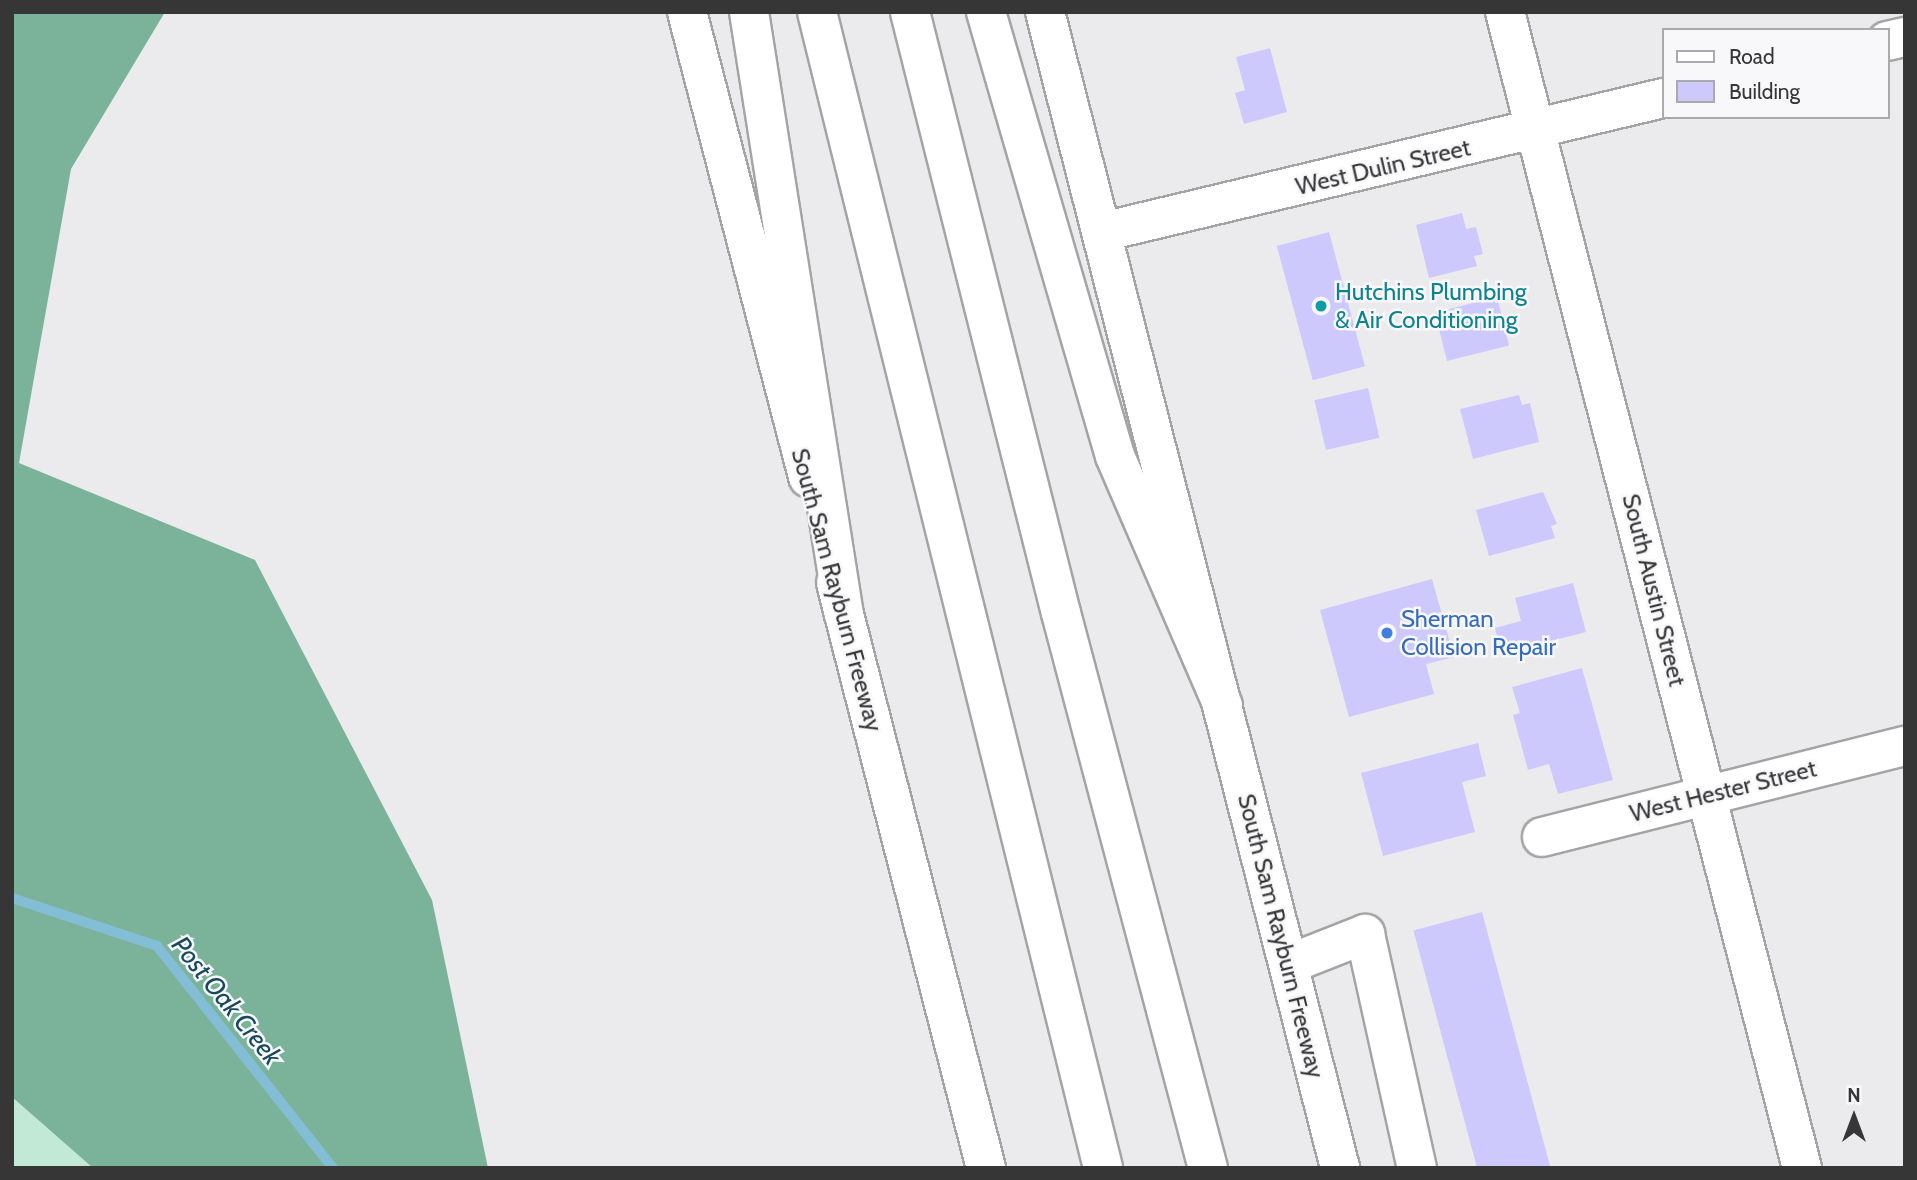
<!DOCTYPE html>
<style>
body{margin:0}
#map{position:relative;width:1917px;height:1180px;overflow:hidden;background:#ebebed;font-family:Cabin,sans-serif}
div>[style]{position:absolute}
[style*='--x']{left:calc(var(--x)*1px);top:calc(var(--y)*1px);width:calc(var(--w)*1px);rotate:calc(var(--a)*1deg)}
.green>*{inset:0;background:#c2e9d6}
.forest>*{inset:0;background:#7bb39a}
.stream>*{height:10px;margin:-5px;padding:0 5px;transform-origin:5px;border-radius:5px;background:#83bed6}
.building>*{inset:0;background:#cdc9fc;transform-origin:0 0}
.roads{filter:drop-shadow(2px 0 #a4a4a6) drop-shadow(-2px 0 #a4a4a6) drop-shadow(0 2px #a4a4a6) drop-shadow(0 -2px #a4a4a6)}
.minor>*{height:38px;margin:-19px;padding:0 19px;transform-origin:19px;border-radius:19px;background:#fff}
.major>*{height:38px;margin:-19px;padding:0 19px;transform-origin:19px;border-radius:19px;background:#fff}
.highway>*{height:38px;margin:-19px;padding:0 19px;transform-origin:19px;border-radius:19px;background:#fff}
.dots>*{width:19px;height:19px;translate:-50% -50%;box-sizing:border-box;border:4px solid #f8f8fa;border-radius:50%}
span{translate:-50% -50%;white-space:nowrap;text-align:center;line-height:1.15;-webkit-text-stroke:5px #f8f8fa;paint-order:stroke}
.street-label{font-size:24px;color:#363637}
.culture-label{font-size:24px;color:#0d838f}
.left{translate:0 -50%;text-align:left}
.shop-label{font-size:24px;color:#366cbe}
.water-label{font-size:26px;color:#17495b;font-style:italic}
.frame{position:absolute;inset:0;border:14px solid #363637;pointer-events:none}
.legend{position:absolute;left:1662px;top:28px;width:228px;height:91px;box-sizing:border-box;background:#f8f8fa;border:2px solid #aaaaac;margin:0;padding:9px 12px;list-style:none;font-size:21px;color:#363637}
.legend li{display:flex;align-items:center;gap:14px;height:35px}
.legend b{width:35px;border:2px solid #aaaaac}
.north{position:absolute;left:1819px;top:1082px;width:70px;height:70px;-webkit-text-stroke:5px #f8f8fa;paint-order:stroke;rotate:0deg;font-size:19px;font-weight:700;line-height:28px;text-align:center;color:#363637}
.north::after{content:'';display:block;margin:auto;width:24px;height:32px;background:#363637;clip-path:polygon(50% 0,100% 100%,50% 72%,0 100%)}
</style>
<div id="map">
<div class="green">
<i style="clip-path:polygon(12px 1097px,93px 1168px,12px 1168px)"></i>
</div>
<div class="forest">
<i style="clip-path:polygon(12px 12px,165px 12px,71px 169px,19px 463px,255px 560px,432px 900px,488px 1168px,93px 1168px,12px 1097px)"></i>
</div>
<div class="stream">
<i style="--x:12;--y:898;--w:153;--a:18.3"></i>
<i style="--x:157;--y:946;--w:283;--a:51.6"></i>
</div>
<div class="building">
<i style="clip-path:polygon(1270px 48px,1287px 112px,1244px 124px,1235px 93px,1245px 90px,1236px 57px)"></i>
<i style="clip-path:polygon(1462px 213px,1466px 229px,1476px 227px,1483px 254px,1474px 256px,1477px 266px,1429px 278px,1416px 225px)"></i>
<i style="left:1329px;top:232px;width:139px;height:54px;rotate:75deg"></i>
<i style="left:1497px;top:297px;width:50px;height:64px;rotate:76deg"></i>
<i style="left:1368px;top:388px;width:51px;height:55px;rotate:77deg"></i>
<i style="clip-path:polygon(1519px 395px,1522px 405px,1530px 403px,1539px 442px,1473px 459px,1460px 409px)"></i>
<i style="clip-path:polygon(1543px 492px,1557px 524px,1551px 526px,1555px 538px,1489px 556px,1476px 510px)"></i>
<i style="clip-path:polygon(1432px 579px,1454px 657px,1426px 664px,1434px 694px,1349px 717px,1320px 610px)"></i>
<i style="clip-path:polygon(1573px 583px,1586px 632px,1501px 654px,1495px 628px,1521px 621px,1515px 598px)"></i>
<i style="clip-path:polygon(1582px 668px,1613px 780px,1558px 794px,1549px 764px,1528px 770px,1513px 715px,1520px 713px,1512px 687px)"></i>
<i style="clip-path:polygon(1478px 743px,1486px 776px,1462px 782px,1475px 832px,1383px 856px,1361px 773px)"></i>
<i style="left:1482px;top:912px;width:265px;height:71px;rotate:75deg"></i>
</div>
<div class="roads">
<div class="minor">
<i style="--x:1505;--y:12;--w:1194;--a:75.59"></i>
<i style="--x:1887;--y:41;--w:18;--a:-13"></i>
<i style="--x:1102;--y:232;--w:577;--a:-13.43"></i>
<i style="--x:1542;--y:837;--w:374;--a:-14.1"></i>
<i style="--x:1289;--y:964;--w:82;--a:-21.5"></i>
<i style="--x:1365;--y:934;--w:240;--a:77.5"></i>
</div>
<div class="major">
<i style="--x:687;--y:12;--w:481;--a:75.4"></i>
<i style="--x:1045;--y:12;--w:1193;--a:75.68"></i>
<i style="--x:836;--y:583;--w:604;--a:75.62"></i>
</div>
<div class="highway">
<i style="--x:749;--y:12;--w:610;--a:81.05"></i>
<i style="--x:817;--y:12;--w:1191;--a:76.1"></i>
<i style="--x:910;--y:12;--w:620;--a:75.9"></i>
<i style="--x:1061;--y:613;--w:574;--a:75.17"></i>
<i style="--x:986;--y:12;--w:462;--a:73.8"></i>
<i style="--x:1115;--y:456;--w:272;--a:66.6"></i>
</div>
</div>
<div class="dots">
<i style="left:1321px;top:306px;background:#0f9aa8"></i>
<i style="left:1387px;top:633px;background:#3f7fe0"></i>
</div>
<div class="street-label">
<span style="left:1383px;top:167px;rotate:-13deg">West Dulin Street</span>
<span style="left:837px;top:590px;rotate:75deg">South Sam Rayburn Freeway</span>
<span style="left:1654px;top:590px;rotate:76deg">South Austin Street</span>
<span style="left:1723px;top:791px;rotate:-14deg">West Hester Street</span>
<span style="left:1281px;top:936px;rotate:76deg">South Sam Rayburn Freeway</span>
</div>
<div class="culture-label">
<span class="left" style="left:1335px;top:306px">Hutchins Plumbing<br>&amp; Air Conditioning</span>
</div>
<div class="shop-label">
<span class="left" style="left:1401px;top:633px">Sherman<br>Collision Repair</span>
</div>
<div class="water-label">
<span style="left:226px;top:1001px;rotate:51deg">Post Oak Creek</span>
</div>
<div class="frame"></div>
<ul class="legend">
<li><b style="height:9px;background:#fff"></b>Road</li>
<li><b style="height:19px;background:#cdc9fc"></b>Building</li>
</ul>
<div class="north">N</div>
</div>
